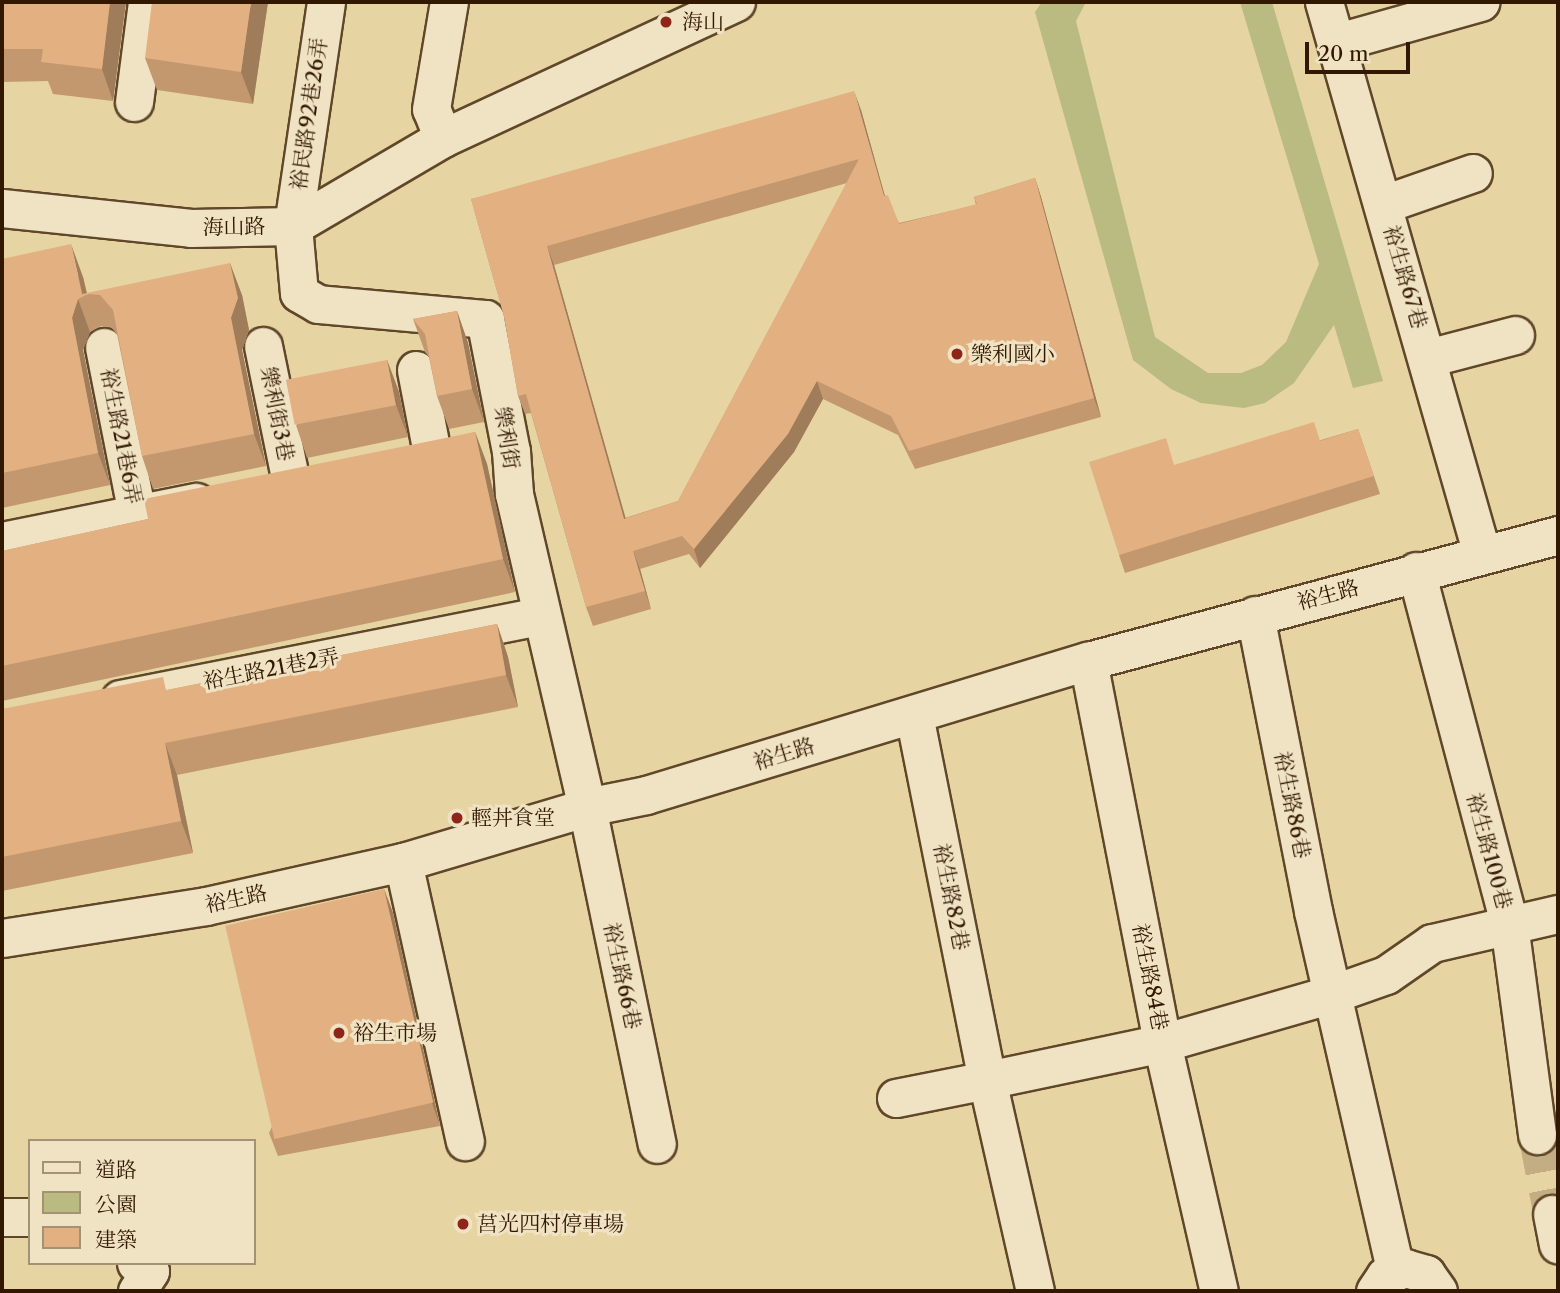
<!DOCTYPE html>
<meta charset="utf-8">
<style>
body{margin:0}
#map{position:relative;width:1560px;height:1293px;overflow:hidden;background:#e6d4a2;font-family:"Libre Caslon Text","Noto Serif TC",serif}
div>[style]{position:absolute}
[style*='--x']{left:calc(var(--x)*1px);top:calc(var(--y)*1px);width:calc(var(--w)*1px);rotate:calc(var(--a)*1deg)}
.green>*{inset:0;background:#babb81}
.minor-tunnel>*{height:37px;margin-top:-18.5px;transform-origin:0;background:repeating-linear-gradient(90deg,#c2ae82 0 37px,transparent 0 55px)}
.roads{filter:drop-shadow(2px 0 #604729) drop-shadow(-2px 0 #604729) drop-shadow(0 2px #604729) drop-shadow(0 -2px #604729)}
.minor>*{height:37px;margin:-18.5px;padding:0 18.5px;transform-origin:18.5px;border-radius:18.5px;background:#efe3c3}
.wall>*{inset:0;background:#c3986f}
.shaded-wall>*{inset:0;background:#9f7c5a}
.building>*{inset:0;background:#e3b181;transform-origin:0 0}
.dots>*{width:19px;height:19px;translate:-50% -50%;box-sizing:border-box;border:4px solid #efe3c3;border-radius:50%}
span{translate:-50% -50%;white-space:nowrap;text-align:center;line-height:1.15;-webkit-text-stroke:6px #efe3c3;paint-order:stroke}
.poi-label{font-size:21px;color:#331801}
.left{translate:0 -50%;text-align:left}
.street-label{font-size:21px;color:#331801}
.frame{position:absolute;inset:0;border:4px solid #331801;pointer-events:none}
.legend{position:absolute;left:28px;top:1139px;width:228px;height:126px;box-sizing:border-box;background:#efe3c3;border:2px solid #a49275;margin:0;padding:9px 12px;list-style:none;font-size:21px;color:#331801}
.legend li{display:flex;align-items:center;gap:14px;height:35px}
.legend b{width:35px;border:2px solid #a49275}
.scale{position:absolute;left:1305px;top:42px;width:105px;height:32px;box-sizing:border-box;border:4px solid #331801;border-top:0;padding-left:9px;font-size:21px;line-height:24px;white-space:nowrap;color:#331801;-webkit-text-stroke:5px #efe3c3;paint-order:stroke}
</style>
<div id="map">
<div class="green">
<i style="clip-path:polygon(1042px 2px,1086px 2px,1076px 21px,1155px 337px,1208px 373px,1241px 373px,1262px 365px,1286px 342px,1319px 264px,1240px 2px,1272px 2px,1383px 381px,1353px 388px,1334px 325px,1294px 383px,1265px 403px,1244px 408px,1201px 403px,1171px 389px,1133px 360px,1035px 12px)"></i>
</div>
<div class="minor-tunnel">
<i style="--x:1537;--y:1135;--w:80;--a:79.2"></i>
</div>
<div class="roads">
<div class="minor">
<i style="--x:326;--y:2;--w:226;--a:98.4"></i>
<i style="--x:293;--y:226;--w:67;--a:84.9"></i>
<i style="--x:299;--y:293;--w:22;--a:30"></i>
<i style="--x:318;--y:304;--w:168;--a:5.1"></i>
<i style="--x:485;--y:319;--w:135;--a:78.9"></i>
<i style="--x:511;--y:451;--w:43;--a:86"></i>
<i style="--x:514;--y:494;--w:321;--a:76.9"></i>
<i style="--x:587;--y:807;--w:344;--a:78.3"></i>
<i style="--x:1324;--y:2;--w:574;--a:74.03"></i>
<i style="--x:1338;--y:42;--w:148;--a:-15.7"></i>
<i style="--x:134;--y:102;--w:101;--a:-82.6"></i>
<i style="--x:443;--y:138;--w:31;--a:-112"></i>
<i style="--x:431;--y:109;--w:109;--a:-80.5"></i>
<i style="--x:1384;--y:204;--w:94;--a:-19.2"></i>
<i style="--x:2;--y:208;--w:190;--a:6"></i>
<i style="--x:191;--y:228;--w:102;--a:-1.1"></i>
<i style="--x:293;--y:226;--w:174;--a:-30.4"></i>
<i style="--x:443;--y:138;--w:323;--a:-24.9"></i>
<i style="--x:263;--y:346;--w:139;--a:78.4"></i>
<i style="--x:104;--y:347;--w:170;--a:78.8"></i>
<i style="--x:1428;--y:358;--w:90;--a:-14.8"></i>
<i style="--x:416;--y:370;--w:85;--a:79.1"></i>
<i style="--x:2;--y:541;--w:198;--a:-11.4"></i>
<i style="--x:1416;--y:571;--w:365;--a:75.2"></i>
<i style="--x:1509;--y:924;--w:213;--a:82.4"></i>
<i style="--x:1255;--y:615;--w:302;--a:78.9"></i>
<i style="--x:1313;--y:911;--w:368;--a:77.1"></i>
<i style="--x:1088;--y:661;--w:389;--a:79"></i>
<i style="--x:1162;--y:1043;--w:254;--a:77.1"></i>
<i style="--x:120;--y:699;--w:429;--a:-11.2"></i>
<i style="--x:914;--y:715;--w:372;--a:78.7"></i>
<i style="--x:987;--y:1080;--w:179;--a:-11.9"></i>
<i style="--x:1162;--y:1043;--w:177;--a:-16.1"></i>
<i style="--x:1332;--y:994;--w:57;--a:-19.4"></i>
<i style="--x:1386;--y:975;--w:56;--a:-34.8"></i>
<i style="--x:1432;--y:943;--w:129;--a:-13"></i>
<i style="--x:403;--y:862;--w:286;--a:77.5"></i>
<i style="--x:2;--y:938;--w:206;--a:-8.9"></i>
<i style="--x:206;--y:906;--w:202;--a:-12.6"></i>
<i style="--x:403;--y:862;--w:192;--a:-16.6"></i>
<i style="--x:587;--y:807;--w:60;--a:-11.5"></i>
<i style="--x:646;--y:795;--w:462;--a:-16.9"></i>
<i style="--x:1088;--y:661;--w:487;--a:-15"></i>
<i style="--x:896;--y:1098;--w:93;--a:-11.2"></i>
<i style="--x:987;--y:1080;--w:216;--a:77.2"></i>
<i style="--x:1552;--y:1214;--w:31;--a:79"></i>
<i style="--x:2;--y:1217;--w:28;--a:0"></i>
<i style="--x:136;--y:1263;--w:16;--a:30"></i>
<i style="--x:150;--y:1271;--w:24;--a:123"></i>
<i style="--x:1375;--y:1291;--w:18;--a:-56"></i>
<i style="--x:1385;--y:1276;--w:22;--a:-22"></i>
<i style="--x:1405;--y:1268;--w:22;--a:16"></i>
<i style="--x:1426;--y:1274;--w:21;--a:55"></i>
</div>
</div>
<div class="wall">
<i style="clip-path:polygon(2px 2px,126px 2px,113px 101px,53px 94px,48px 81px,2px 82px)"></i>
<i style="clip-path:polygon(268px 2px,253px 104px,157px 90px,145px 58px)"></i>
<i style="clip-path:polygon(evenodd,861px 110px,885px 196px,899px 223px,976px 205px,974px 197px,1035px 178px,1041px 197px,1101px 417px,915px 469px,898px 435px,823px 399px,794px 452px,700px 568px,689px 554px,640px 569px,651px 609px,593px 626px,586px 607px,531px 413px,525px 414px,518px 396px,504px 316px,471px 199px,861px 110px,847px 183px,678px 501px,625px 518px,554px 265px,847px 183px)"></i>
<i style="clip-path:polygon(2px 259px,83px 277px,87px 293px,242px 295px,249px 330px,242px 350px,266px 466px,153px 489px,142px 456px,117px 334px,111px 327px,101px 326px,90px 332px,83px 350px,110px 485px,2px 508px)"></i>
<i style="clip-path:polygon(457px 311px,468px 343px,484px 422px,449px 429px,437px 396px,429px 357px,425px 352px,413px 319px)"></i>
<i style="clip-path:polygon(387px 360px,399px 392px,408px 437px,307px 458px,296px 425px)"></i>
<i style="clip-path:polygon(1358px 429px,1380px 494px,1125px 573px,1119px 555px,1321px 440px)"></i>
<i style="clip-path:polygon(475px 432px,487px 464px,515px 592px,2px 701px,2px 551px,148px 519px)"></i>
<i style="clip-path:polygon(497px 624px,508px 657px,518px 707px,177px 775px,193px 853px,2px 891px,2px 709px,168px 690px)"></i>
<i style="clip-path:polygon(384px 889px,393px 913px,440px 1126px,278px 1156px,269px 1133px)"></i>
</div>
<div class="shaded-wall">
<i style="clip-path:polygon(110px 2px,126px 2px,113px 101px,102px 69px)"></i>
<i style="clip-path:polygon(251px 2px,268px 2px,253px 104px,241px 72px)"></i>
<i style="clip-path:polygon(854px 91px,861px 110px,890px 215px,884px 196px)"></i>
<i style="clip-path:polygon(1035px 178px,1041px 197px,1101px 417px,1094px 398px)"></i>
<i style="clip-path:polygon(71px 244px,83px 277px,87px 295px,83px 297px)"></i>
<i style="clip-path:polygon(547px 246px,554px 265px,631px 537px,624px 519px)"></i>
<i style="clip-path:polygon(230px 263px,242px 295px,249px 330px,242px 350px,266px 466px,254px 434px,231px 318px)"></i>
<i style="clip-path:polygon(78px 299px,90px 332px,83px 350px,110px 485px,98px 453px,72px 318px)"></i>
<i style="clip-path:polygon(457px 311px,468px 343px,484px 422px,472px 389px)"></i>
<i style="clip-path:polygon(387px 360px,399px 392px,408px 437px,396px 405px)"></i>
<i style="clip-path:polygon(817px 381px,823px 399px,794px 452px,700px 568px,694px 549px)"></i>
<i style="clip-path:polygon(475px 432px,487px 464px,515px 592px,503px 559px)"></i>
<i style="clip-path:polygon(633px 551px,640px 569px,651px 609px,645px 591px)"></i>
<i style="clip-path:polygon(497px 624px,508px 657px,518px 707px,506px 675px)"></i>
<i style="clip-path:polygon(165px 743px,177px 775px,193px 853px,181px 821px)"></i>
<i style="clip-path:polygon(384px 889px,393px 913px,440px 1126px,432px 1103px)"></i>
</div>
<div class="building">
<i style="clip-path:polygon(2px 2px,110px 2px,102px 69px,41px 62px,43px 49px,2px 49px)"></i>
<i style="clip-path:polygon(152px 2px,251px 2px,241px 72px,145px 58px)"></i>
<i style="clip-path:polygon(evenodd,854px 91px,884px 196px,888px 195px,899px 224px,977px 204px,974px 197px,1035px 178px,1094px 398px,909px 451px,891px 416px,817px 381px,788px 434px,694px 549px,682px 536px,633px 551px,645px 591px,586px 607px,526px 394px,518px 396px,504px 316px,471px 199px,854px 91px,859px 159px,678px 501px,624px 519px,547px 246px,859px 159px)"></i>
<i style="clip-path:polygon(71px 244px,82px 294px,230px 263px,238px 298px,231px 318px,254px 434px,142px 456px,113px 310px,100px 295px,89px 294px,78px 299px,72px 318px,98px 453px,2px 473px,2px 259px)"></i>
<i style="clip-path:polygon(457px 311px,472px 389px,437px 396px,425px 334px,413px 319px)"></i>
<i style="left:387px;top:360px;width:46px;height:103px;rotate:79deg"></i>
<i style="clip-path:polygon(1314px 422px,1320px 441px,1358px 429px,1374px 476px,1119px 555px,1089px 462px,1166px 438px,1174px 465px)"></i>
<i style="clip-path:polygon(475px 432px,503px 559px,2px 666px,2px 551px,148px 519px,144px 499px)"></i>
<i style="clip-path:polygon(497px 624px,506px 675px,165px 743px,181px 821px,2px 857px,2px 709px,163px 677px,166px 690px)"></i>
<i style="left:384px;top:889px;width:219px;height:163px;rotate:77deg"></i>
</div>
<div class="dots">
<i style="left:666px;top:22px;background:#8f2418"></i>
<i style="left:957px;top:354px;background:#8f2418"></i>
<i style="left:457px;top:818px;background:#8f2418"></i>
<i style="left:339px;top:1033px;background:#8f2418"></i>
<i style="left:463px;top:1224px;background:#8f2418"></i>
</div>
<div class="poi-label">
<span class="left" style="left:682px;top:22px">海山</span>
<span class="left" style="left:971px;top:354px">樂利國小</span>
<span class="left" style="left:471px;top:818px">輕丼食堂</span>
<span class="left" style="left:353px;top:1033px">裕生市場</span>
<span class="left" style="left:477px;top:1224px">莒光四村停車場</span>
</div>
<div class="street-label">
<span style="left:309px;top:114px;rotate:-82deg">裕民路92巷26弄</span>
<span style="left:234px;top:227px;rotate:-1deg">海山路</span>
<span style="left:1405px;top:277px;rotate:74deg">裕生路67巷</span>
<span style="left:277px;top:414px;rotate:79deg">樂利街3巷</span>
<span style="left:121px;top:436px;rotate:79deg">裕生路21巷6弄</span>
<span style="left:507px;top:438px;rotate:81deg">樂利街</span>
<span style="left:1328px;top:595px;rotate:-15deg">裕生路</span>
<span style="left:271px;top:669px;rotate:-11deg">裕生路21巷2弄</span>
<span style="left:784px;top:754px;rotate:-17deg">裕生路</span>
<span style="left:1292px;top:805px;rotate:79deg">裕生路86巷</span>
<span style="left:1489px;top:851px;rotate:75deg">裕生路100巷</span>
<span style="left:951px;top:897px;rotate:79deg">裕生路82巷</span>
<span style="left:236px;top:899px;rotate:-12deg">裕生路</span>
<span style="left:622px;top:976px;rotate:78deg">裕生路66巷</span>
<span style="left:1150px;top:977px;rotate:79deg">裕生路84巷</span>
</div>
<div class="frame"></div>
<ul class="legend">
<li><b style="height:9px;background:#efe3c3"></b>道路</li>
<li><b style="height:19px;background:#babb81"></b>公園</li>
<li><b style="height:19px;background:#e3b181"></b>建築</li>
</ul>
<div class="scale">20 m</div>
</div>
